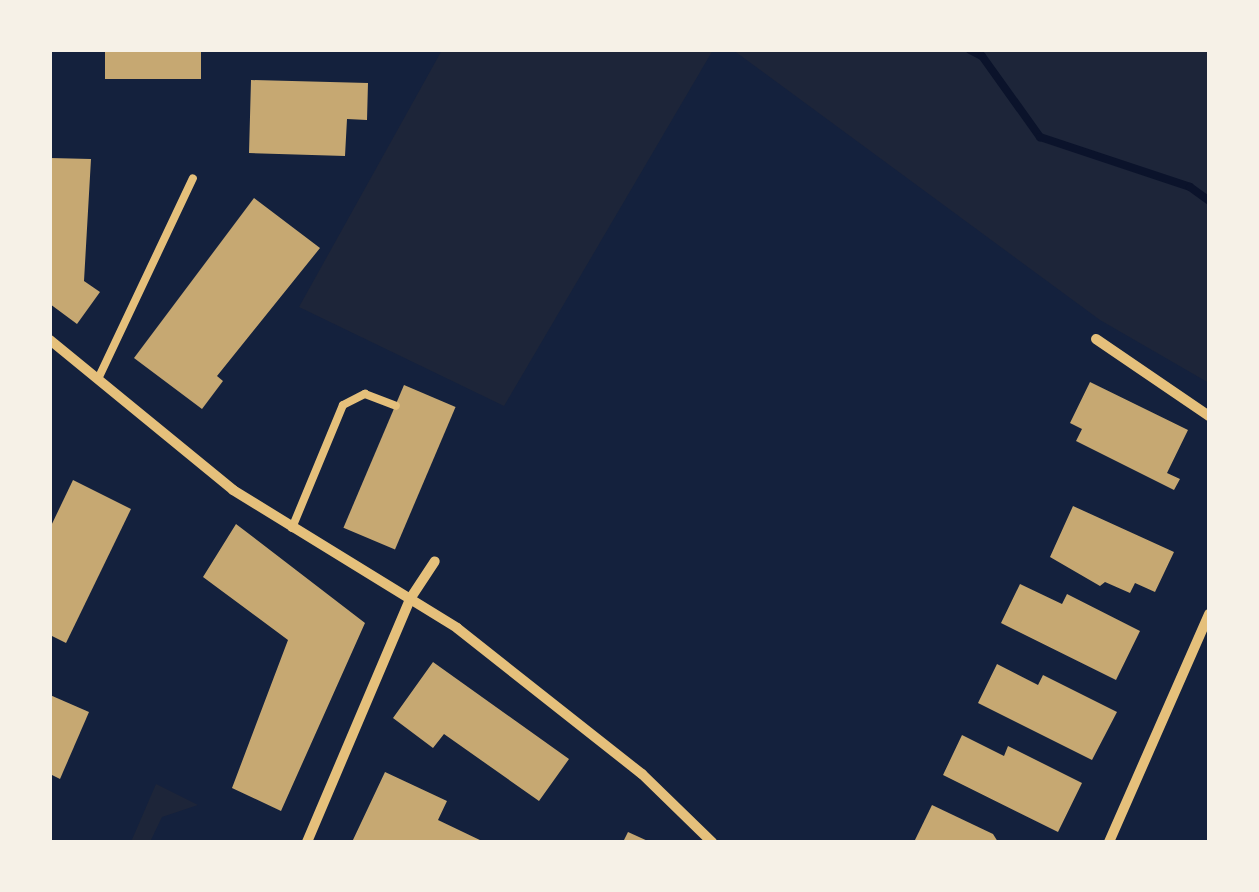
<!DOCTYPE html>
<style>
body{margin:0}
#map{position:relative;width:1259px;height:892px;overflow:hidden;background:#14213d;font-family:"Source Sans 3",sans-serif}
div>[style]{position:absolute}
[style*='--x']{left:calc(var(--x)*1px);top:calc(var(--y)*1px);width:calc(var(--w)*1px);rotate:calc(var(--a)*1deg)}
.green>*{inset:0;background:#1d2539}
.stream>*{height:8px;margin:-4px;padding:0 4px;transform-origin:4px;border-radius:4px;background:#0b132b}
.building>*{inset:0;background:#c6a872;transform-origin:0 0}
.service>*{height:8px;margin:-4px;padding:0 4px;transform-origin:4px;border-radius:4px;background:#e5c07b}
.minor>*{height:10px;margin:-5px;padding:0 5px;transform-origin:5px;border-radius:5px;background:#e5c07b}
span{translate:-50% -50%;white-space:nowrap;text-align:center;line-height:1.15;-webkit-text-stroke:9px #f6f1e7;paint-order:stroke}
.frame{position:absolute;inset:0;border:52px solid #f6f1e7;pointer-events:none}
</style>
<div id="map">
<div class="green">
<i style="clip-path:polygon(442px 50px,713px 50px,504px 406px,299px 307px)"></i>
<i style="clip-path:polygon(733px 50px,1209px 50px,1209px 383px,1100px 320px)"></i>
<i style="clip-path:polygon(156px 784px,198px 805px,162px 817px,150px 842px,131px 842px)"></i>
</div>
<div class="stream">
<i style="--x:970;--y:50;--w:13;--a:27"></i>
<i style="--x:982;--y:56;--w:100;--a:54.4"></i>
<i style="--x:1040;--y:137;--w:158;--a:18.4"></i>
<i style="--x:1190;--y:187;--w:24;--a:36"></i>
</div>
<div class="building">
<i style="left:105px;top:50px;width:96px;height:29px"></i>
<i style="clip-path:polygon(251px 80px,368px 83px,367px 120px,347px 119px,345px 156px,249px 153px)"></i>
<i style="clip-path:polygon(50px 158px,91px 159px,84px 281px,100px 292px,77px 324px,50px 304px)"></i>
<i style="clip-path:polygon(254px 198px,320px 248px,217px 376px,223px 381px,202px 409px,134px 358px)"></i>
<i style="clip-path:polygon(1090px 382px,1188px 430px,1167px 473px,1180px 479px,1174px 490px,1076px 441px,1082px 429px,1070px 423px)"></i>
<i style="left:404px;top:385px;width:56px;height:155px;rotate:23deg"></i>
<i style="clip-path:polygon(73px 480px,131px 509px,66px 643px,50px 635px,50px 528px)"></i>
<i style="clip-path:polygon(1073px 506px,1174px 552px,1155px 592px,1135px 583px,1130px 593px,1105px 582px,1100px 586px,1050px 557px)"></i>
<i style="clip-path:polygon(236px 524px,365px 623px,281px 811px,232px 788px,288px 640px,203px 577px)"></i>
<i style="clip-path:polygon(1020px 584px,1062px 604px,1067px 594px,1140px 631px,1116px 680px,1001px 623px)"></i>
<i style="clip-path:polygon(433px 662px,569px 759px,539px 801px,444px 734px,433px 748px,393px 718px)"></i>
<i style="clip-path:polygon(997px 664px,1038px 685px,1043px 675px,1117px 712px,1092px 760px,978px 703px)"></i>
<i style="clip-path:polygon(50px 695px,89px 712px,60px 779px,50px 774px)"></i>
<i style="clip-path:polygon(962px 735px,1004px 756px,1008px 746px,1082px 783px,1058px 832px,943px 775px)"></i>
<i style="clip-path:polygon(385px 772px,447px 801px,438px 820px,484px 842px,352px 842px)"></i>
<i style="clip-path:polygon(932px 805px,993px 834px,998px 842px,914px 842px)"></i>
<i style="clip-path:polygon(628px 832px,650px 842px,623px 842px)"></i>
</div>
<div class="service">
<i style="--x:98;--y:379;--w:222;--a:-64.7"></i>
<i style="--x:292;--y:528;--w:133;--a:-67.5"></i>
<i style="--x:343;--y:405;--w:25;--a:-27"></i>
<i style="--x:365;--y:394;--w:33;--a:21"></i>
</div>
<div class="minor">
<i style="--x:1096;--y:339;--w:137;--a:34.3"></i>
<i style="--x:50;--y:340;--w:237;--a:39.3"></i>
<i style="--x:233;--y:490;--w:263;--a:31.6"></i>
<i style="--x:457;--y:628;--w:236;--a:38.3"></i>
<i style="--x:642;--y:774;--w:98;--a:44.2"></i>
<i style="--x:307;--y:842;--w:264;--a:-67"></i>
<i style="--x:410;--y:599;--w:45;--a:-56.7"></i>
<i style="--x:1109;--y:842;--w:249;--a:-66.3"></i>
</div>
<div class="frame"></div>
</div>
